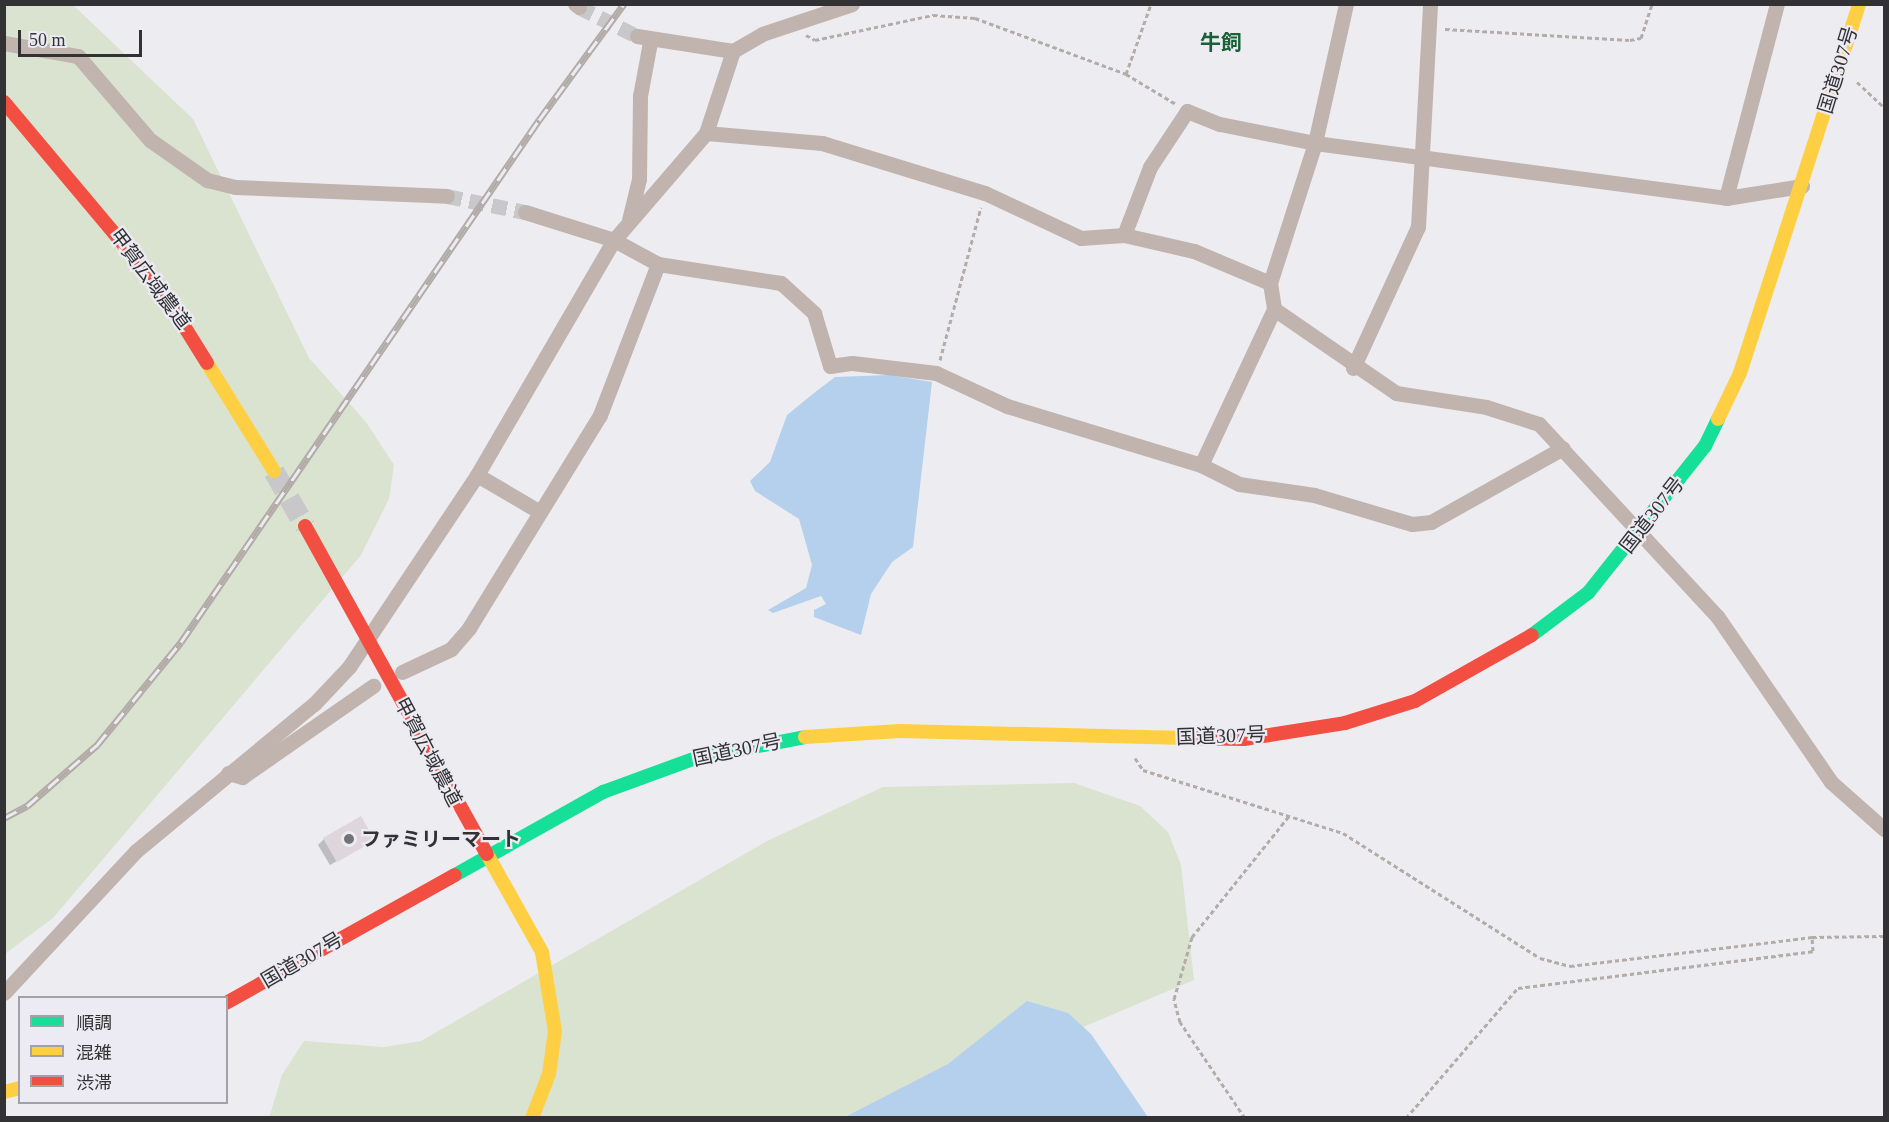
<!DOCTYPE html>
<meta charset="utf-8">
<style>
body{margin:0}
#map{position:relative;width:1889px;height:1122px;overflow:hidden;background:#ededf1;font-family:"Times New Roman","Noto Sans JP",serif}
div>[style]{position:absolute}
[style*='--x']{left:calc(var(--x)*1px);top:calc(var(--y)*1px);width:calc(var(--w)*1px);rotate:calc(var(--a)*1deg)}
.green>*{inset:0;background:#d9e3cf}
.water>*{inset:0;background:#b4d0ed}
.shadow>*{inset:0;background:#0003}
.building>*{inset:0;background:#dfd6dc;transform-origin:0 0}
.street-tunnel>*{height:15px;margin-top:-7.5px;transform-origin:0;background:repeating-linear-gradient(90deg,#c8c8cb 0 15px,transparent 0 23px)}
.secondary-tunnel>*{height:21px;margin-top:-10.5px;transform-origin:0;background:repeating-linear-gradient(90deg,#c8c8cb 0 21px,transparent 0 31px)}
.path>*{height:3px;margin-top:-1.5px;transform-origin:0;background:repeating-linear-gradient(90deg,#b3aca9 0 4.5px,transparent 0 7.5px)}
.street>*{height:15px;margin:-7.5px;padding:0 7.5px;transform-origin:7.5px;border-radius:7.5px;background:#c1b4ae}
.fast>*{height:14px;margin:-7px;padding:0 7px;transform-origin:7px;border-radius:7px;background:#16e098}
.slow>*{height:14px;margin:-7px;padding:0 7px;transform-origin:7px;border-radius:7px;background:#ffcf43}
.jam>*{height:14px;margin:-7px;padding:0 7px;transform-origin:7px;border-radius:7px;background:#f24e42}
.rail>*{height:7px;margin-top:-3.5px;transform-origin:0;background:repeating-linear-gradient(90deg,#ecebf3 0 14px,#b2aba8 0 28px);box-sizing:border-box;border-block:2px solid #b2aba8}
.dots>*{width:16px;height:16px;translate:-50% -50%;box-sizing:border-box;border:3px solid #ecebf3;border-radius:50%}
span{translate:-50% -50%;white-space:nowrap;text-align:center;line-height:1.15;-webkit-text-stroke:4.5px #ecebf3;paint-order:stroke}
.street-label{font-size:20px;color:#323235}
.poi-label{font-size:20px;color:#323235;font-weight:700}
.left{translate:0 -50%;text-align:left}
.neighbourhood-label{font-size:21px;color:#196134;font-weight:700}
.frame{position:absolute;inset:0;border:6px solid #323235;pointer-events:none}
.legend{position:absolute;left:18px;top:996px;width:210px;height:108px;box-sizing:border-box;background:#ecebf3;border:2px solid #a2a1a7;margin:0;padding:8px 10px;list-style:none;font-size:18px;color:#323235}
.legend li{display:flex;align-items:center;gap:12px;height:30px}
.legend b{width:30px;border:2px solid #a2a1a7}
.scale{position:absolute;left:18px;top:30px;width:124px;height:27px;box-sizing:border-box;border:3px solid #323235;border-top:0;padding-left:8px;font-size:18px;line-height:21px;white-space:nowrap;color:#323235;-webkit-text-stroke:4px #ecebf3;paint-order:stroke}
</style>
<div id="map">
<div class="green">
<i style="clip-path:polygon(5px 5px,73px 5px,193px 119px,309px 358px,366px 422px,394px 465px,389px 499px,361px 555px,53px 918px,5px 954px)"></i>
<i style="clip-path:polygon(1074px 783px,1140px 806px,1168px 832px,1181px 865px,1194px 980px,871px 1117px,269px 1118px,282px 1075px,304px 1041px,384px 1047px,421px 1041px,767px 841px,883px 787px)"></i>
</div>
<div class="water">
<i style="clip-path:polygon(889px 375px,932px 382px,913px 547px,892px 562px,871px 594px,861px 635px,814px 617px,814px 610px,826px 604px,821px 596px,773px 613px,768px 610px,806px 588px,812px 565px,799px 519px,755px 491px,750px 481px,770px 462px,787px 415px,814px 393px,835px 377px)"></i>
<i style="clip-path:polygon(1027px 1001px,1068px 1013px,1091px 1034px,1148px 1117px,845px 1117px,948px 1064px)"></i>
</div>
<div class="shadow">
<i style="clip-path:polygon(324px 839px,373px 840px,330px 865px,318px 845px)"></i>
</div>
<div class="building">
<i style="left:361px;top:816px;width:28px;height:44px;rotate:60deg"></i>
</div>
<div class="street-tunnel">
<i style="--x:579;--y:7;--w:65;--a:26.6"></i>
<i style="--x:447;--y:196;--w:80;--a:11.6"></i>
</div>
<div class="secondary-tunnel">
<i style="--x:274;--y:471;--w:63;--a:60.6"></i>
</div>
<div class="path">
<i style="--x:1445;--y:29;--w:185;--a:3.4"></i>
<i style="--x:1630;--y:40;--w:11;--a:-10"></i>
<i style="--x:1641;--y:38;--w:36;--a:-72"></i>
<i style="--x:806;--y:35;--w:10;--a:29"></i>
<i style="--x:815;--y:40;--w:121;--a:-12"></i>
<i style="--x:933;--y:15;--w:42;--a:4.1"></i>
<i style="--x:975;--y:18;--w:161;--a:20.3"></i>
<i style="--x:1126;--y:74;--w:58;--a:31"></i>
<i style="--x:1126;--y:74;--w:74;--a:-70.3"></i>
<i style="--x:1857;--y:82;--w:37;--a:43"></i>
<i style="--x:940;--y:360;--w:158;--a:-75"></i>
<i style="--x:1135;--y:758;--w:14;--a:56"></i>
<i style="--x:1143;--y:770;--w:210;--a:17.5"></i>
<i style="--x:1343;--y:833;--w:233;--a:32.4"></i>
<i style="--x:1540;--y:958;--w:31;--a:15"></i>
<i style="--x:1570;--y:966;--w:244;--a:-6.8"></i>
<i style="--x:1812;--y:937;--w:72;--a:-0.8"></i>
<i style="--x:1245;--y:1118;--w:116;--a:-124.1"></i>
<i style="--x:1180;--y:1022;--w:24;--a:-105"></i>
<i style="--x:1174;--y:999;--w:65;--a:-73.8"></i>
<i style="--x:1192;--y:937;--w:155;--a:-51.3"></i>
<i style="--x:1406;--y:1118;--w:172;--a:-49.3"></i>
<i style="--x:1518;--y:988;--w:297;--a:-7.1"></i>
<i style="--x:1813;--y:951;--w:14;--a:-94"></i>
</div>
<div class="street">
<i style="--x:575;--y:4;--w:5;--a:37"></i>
<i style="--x:1346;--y:4;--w:142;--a:102.6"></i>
<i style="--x:1315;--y:143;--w:147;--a:107.8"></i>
<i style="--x:1270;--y:283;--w:26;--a:81"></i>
<i style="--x:1274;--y:309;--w:148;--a:34.5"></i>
<i style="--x:1396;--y:393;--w:91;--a:8.8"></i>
<i style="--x:1486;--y:407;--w:56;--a:17.8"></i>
<i style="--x:1539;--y:424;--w:262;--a:47.2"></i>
<i style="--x:1717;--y:616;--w:201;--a:55.5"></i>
<i style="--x:1831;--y:782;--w:71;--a:41.6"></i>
<i style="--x:637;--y:36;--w:97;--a:8.9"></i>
<i style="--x:4;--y:43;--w:75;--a:10"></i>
<i style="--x:78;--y:56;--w:111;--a:49.4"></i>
<i style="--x:150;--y:140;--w:70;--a:35.1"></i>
<i style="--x:207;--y:180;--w:29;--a:14"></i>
<i style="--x:235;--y:187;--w:212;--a:2.4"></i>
<i style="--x:706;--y:133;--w:116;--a:4.9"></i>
<i style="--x:822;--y:143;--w:170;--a:17.1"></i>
<i style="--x:985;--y:193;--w:106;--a:25.1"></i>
<i style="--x:1081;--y:238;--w:43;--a:-4"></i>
<i style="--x:1124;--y:235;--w:72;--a:12.9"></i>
<i style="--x:1194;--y:251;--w:82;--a:22.8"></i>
<i style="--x:1726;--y:198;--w:201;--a:-75.3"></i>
<i style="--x:525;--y:212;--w:93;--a:17.5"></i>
<i style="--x:614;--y:240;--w:50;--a:28.6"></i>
<i style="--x:658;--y:264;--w:124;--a:8.8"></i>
<i style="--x:781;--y:283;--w:45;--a:42.3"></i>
<i style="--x:814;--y:313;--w:55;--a:73.2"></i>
<i style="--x:830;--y:366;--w:22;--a:-8"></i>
<i style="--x:852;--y:363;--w:85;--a:6.8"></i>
<i style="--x:936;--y:373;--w:78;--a:24.9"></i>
<i style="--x:1007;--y:406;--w:203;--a:16.9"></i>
<i style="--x:1201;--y:465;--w:42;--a:26.6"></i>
<i style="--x:1239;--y:484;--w:76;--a:8.3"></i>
<i style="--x:1314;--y:495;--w:102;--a:16.5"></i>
<i style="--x:1412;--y:524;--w:19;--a:-6"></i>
<i style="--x:1431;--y:522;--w:151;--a:-29.3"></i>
<i style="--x:629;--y:220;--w:42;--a:-76.3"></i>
<i style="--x:639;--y:179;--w:83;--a:-89.3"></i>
<i style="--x:640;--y:96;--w:55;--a:-79.5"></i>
<i style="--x:1124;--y:235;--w:73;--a:-69.1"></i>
<i style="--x:1150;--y:167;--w:67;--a:-56.5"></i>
<i style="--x:1187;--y:111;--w:35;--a:22"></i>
<i style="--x:1220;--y:124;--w:97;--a:11.3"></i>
<i style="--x:1315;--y:143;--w:415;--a:7.6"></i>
<i style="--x:1726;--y:198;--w:77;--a:-9"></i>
<i style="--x:1353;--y:368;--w:155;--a:-65.3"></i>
<i style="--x:1418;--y:227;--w:223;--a:-86.9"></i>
<i style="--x:1201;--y:465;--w:172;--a:-64.9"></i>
<i style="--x:477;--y:475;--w:73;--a:30.4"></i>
<i style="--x:402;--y:672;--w:54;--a:-25.1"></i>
<i style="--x:451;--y:649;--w:28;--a:-49"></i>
<i style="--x:469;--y:628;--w:250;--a:-58.4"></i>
<i style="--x:600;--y:415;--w:162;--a:-69"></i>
<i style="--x:228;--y:773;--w:15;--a:16"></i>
<i style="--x:242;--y:777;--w:160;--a:-34.8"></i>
<i style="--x:4;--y:993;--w:194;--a:-47.1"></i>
<i style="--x:136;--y:851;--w:231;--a:-39.6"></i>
<i style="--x:314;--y:704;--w:51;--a:-46.6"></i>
<i style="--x:349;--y:667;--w:231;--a:-56.3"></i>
<i style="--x:477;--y:475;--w:272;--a:-59.8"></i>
<i style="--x:614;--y:240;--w:141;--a:-49.3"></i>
<i style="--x:706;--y:133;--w:86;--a:-71.8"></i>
<i style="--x:733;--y:51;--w:34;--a:-30"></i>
<i style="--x:762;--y:34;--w:95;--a:-18.4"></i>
</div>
<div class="fast">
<i style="--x:1532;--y:635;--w:70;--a:-36.9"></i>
<i style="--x:1588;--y:593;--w:188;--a:-51.5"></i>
<i style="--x:1705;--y:446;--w:30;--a:-64"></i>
<i style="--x:455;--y:875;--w:170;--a:-29.3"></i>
<i style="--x:603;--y:792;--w:99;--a:-20.1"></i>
<i style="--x:696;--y:758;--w:111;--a:-10.9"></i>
</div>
<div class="slow">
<i style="--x:207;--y:363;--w:127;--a:58.2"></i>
<i style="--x:1718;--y:419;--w:51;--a:-64.4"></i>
<i style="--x:1740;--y:373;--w:388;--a:-72.1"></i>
<i style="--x:805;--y:737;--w:95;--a:-3.6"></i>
<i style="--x:900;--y:731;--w:285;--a:1.4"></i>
<i style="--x:487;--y:854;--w:112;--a:60.7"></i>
<i style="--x:542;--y:952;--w:80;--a:80.7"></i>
<i style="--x:555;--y:1031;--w:43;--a:97.9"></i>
<i style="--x:549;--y:1074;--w:47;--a:111.1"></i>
<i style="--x:4;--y:1092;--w:16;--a:-14"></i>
</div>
<div class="jam">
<i style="--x:4;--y:102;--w:244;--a:50"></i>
<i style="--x:161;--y:289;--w:87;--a:58.1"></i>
<i style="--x:305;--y:526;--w:375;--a:61"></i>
<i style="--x:1185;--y:738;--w:59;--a:1"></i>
<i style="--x:1244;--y:739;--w:102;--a:-9"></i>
<i style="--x:1345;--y:723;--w:73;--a:-17.4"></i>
<i style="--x:1415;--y:701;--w:134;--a:-29.4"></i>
<i style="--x:226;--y:1003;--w:262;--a:-29.2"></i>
</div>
<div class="rail">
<i style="--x:4;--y:818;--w:26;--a:-28"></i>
<i style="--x:27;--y:806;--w:93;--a:-41.1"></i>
<i style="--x:97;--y:745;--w:133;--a:-50.8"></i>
<i style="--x:181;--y:642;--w:633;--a:-55.56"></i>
<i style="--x:539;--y:120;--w:144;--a:-53.8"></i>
</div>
<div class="dots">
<i style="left:349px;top:839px;background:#737377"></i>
</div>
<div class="street-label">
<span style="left:1838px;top:70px;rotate:-73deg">国道307号</span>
<span style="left:150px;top:279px;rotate:53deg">甲賀広域農道</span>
<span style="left:1652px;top:515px;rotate:-52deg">国道307号</span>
<span style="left:1221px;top:736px;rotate:-2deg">国道307号</span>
<span style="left:737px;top:750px;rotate:-12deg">国道307号</span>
<span style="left:428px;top:752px;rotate:62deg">甲賀広域農道</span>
<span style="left:302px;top:960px;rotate:-30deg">国道307号</span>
</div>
<div class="poi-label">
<span class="left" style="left:361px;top:839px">ファミリーマート</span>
</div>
<div class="neighbourhood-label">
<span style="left:1221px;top:43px">牛飼</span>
</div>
<div class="frame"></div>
<ul class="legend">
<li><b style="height:8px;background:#16e098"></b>順調</li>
<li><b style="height:8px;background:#ffcf43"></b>混雑</li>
<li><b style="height:8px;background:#f24e42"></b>渋滞</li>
</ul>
<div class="scale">50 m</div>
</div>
